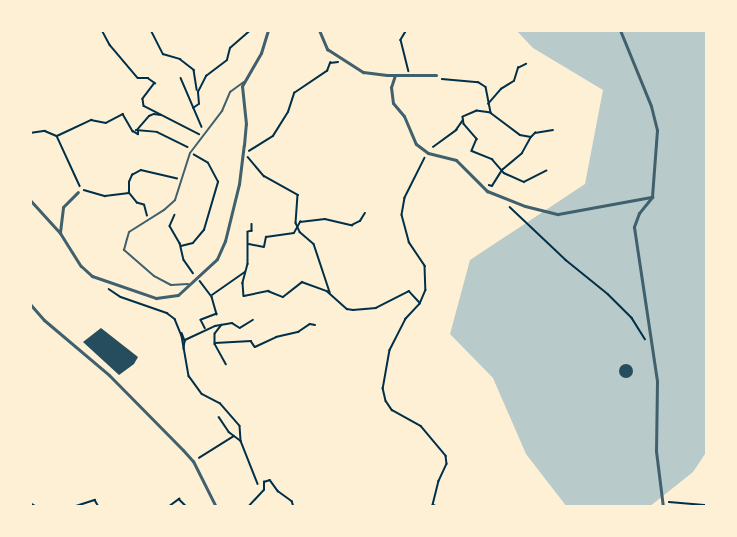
<!DOCTYPE html>
<style>
body{margin:0}
#map{position:relative;width:737px;height:537px;overflow:hidden;background:#fdf0d5;font-family:"Noto Sans",sans-serif}
div>[style]{position:absolute}
[style*='--x']{left:calc(var(--x)*1px);top:calc(var(--y)*1px);width:calc(var(--w)*1px);rotate:calc(var(--a)*1deg)}
.green>*{inset:0;background:#b9caca}
.building>*{inset:0;background:#264d5e}
.round{border-radius:50%}
.path>*{height:1.5px;margin:-0.75px;padding:0 0.75px;transform-origin:0.75px;border-radius:0.75px;background:#003049}
.pedestrian>*{height:2px;margin:-1px;padding:0 1px;transform-origin:1px;border-radius:1px;background:#3f606c}
.minor>*{height:3px;margin:-1.5px;padding:0 1.5px;transform-origin:1.5px;border-radius:1.5px;background:#3f606c}
span{translate:-50% -50%;white-space:nowrap;text-align:center;line-height:1.15;-webkit-text-stroke:6px #fdf0d5;paint-order:stroke}
.frame{position:absolute;inset:0;border:32px solid #fdf0d5;pointer-events:none}
</style>
<div id="map">
<div class="green">
<i style="clip-path:polygon(516px 30px,707px 30px,707px 451px,693px 472px,649px 507px,567px 507px,526px 454px,493px 378px,450px 334px,470px 260px,585px 184px,603px 90px,533px 48px)"></i>
</div>
<div class="building">
<i style="clip-path:polygon(101px 328px,138px 357px,134px 364px,119px 375px,83px 342px)"></i>
<i class="round" style="left:619px;top:364px;width:14px;height:14px"></i>
</div>
<div class="path">
<i style="--x:102;--y:30;--w:17;--a:62"></i>
<i style="--x:110;--y:45;--w:43;--a:49.7"></i>
<i style="--x:138;--y:78;--w:10;--a:0"></i>
<i style="--x:148;--y:78;--w:9;--a:36"></i>
<i style="--x:155;--y:83;--w:20;--a:127"></i>
<i style="--x:143;--y:99;--w:7;--a:82"></i>
<i style="--x:144;--y:106;--w:62;--a:27"></i>
<i style="--x:151;--y:30;--w:27;--a:63"></i>
<i style="--x:163;--y:54;--w:18;--a:16"></i>
<i style="--x:180;--y:59;--w:18;--a:38"></i>
<i style="--x:194;--y:70;--w:20;--a:81"></i>
<i style="--x:407;--y:30;--w:12;--a:121"></i>
<i style="--x:401;--y:40;--w:32;--a:76"></i>
<i style="--x:181;--y:78;--w:53;--a:66.8"></i>
<i style="--x:442;--y:79;--w:36;--a:5"></i>
<i style="--x:478;--y:82;--w:9;--a:32"></i>
<i style="--x:486;--y:87;--w:26;--a:79"></i>
<i style="--x:491;--y:113;--w:36;--a:37"></i>
<i style="--x:520;--y:135;--w:11;--a:10"></i>
<i style="--x:531;--y:137;--w:6;--a:-45"></i>
<i style="--x:535;--y:133;--w:18;--a:-9"></i>
<i style="--x:488;--y:104;--w:20;--a:-49"></i>
<i style="--x:501;--y:89;--w:15;--a:-32"></i>
<i style="--x:514;--y:81;--w:14;--a:-73"></i>
<i style="--x:518;--y:68;--w:9;--a:-27"></i>
<i style="--x:193;--y:108;--w:7;--a:-34"></i>
<i style="--x:199;--y:104;--w:12;--a:-95"></i>
<i style="--x:198;--y:92;--w:18;--a:-63"></i>
<i style="--x:206;--y:76;--w:26;--a:-37"></i>
<i style="--x:227;--y:60;--w:12;--a:-76"></i>
<i style="--x:230;--y:48;--w:28;--a:-41"></i>
<i style="--x:491;--y:113;--w:14;--a:-172"></i>
<i style="--x:477;--y:111;--w:15;--a:157"></i>
<i style="--x:463;--y:117;--w:7;--a:82"></i>
<i style="--x:464;--y:124;--w:20;--a:49"></i>
<i style="--x:477;--y:139;--w:13;--a:113"></i>
<i style="--x:472;--y:151;--w:22;--a:22"></i>
<i style="--x:492;--y:159;--w:18;--a:49"></i>
<i style="--x:504;--y:173;--w:22;--a:24"></i>
<i style="--x:524;--y:182;--w:25;--a:-27"></i>
<i style="--x:136;--y:130;--w:21;--a:5"></i>
<i style="--x:157;--y:132;--w:34;--a:26"></i>
<i style="--x:137;--y:130;--w:18;--a:-49"></i>
<i style="--x:149;--y:116;--w:5;--a:-22"></i>
<i style="--x:154;--y:114;--w:7;--a:8"></i>
<i style="--x:30;--y:133;--w:15;--a:-8"></i>
<i style="--x:45;--y:131;--w:13;--a:23"></i>
<i style="--x:57;--y:136;--w:55;--a:65.3"></i>
<i style="--x:57;--y:136;--w:38;--a:-25"></i>
<i style="--x:91;--y:120;--w:15;--a:11"></i>
<i style="--x:106;--y:123;--w:19;--a:-28"></i>
<i style="--x:123;--y:114;--w:20;--a:60"></i>
<i style="--x:133;--y:131;--w:6;--a:31"></i>
<i style="--x:138;--y:134;--w:2;--a:-90"></i>
<i style="--x:433;--y:147;--w:29;--a:-36"></i>
<i style="--x:456;--y:130;--w:12;--a:-55"></i>
<i style="--x:249;--y:151;--w:28;--a:-32"></i>
<i style="--x:273;--y:136;--w:28;--a:-58"></i>
<i style="--x:288;--y:112;--w:20;--a:-72"></i>
<i style="--x:294;--y:93;--w:40;--a:-34"></i>
<i style="--x:327;--y:71;--w:9;--a:-69"></i>
<i style="--x:330;--y:63;--w:8;--a:-7"></i>
<i style="--x:248;--y:157;--w:25;--a:50"></i>
<i style="--x:264;--y:176;--w:39;--a:29"></i>
<i style="--x:298;--y:195;--w:28;--a:94"></i>
<i style="--x:296;--y:223;--w:10;--a:66"></i>
<i style="--x:300;--y:232;--w:18;--a:41"></i>
<i style="--x:314;--y:244;--w:51;--a:71.6"></i>
<i style="--x:425;--y:158;--w:45;--a:116.6"></i>
<i style="--x:405;--y:198;--w:17;--a:100"></i>
<i style="--x:402;--y:215;--w:28;--a:75"></i>
<i style="--x:409;--y:242;--w:29;--a:56"></i>
<i style="--x:425;--y:266;--w:24;--a:88"></i>
<i style="--x:426;--y:290;--w:15;--a:113"></i>
<i style="--x:420;--y:304;--w:21;--a:133"></i>
<i style="--x:406;--y:319;--w:35;--a:117"></i>
<i style="--x:390;--y:350;--w:39;--a:100"></i>
<i style="--x:383;--y:388;--w:13;--a:77"></i>
<i style="--x:386;--y:401;--w:11;--a:56"></i>
<i style="--x:392;--y:410;--w:33;--a:29"></i>
<i style="--x:421;--y:426;--w:39;--a:50"></i>
<i style="--x:446;--y:456;--w:8;--a:83"></i>
<i style="--x:447;--y:464;--w:19;--a:115"></i>
<i style="--x:439;--y:481;--w:25;--a:104"></i>
<i style="--x:489;--y:185;--w:3;--a:18"></i>
<i style="--x:492;--y:186;--w:19;--a:-58"></i>
<i style="--x:502;--y:170;--w:26;--a:-40"></i>
<i style="--x:522;--y:153;--w:18;--a:-61"></i>
<i style="--x:84;--y:190;--w:22;--a:16"></i>
<i style="--x:105;--y:196;--w:24;--a:-7"></i>
<i style="--x:510;--y:207;--w:77;--a:43.4"></i>
<i style="--x:566;--y:260;--w:54;--a:39"></i>
<i style="--x:608;--y:294;--w:34;--a:45"></i>
<i style="--x:632;--y:318;--w:25;--a:58"></i>
<i style="--x:175;--y:215;--w:12;--a:114"></i>
<i style="--x:170;--y:226;--w:20;--a:60"></i>
<i style="--x:180;--y:243;--w:17;--a:77"></i>
<i style="--x:184;--y:260;--w:16;--a:55"></i>
<i style="--x:147;--y:216;--w:11;--a:-105"></i>
<i style="--x:144;--y:205;--w:7;--a:-164"></i>
<i style="--x:137;--y:203;--w:13;--a:-129"></i>
<i style="--x:129;--y:193;--w:11;--a:-90"></i>
<i style="--x:129;--y:182;--w:8;--a:-67"></i>
<i style="--x:132;--y:175;--w:10;--a:-29"></i>
<i style="--x:141;--y:170;--w:37;--a:13"></i>
<i style="--x:252;--y:224;--w:7;--a:90"></i>
<i style="--x:252;--y:231;--w:4;--a:166"></i>
<i style="--x:248;--y:232;--w:32;--a:90"></i>
<i style="--x:248;--y:264;--w:20;--a:105"></i>
<i style="--x:243;--y:283;--w:13;--a:86"></i>
<i style="--x:244;--y:296;--w:25;--a:-12"></i>
<i style="--x:268;--y:291;--w:16;--a:22"></i>
<i style="--x:283;--y:297;--w:24;--a:-38"></i>
<i style="--x:302;--y:282;--w:27;--a:20"></i>
<i style="--x:327;--y:291;--w:27;--a:42"></i>
<i style="--x:347;--y:309;--w:6;--a:9"></i>
<i style="--x:353;--y:310;--w:23;--a:-5"></i>
<i style="--x:376;--y:308;--w:37;--a:-27"></i>
<i style="--x:409;--y:291;--w:16;--a:47"></i>
<i style="--x:249;--y:244;--w:15;--a:11"></i>
<i style="--x:264;--y:247;--w:10;--a:-79"></i>
<i style="--x:266;--y:237;--w:28;--a:-8"></i>
<i style="--x:294;--y:233;--w:13;--a:-61"></i>
<i style="--x:300;--y:222;--w:25;--a:-7"></i>
<i style="--x:325;--y:219;--w:28;--a:13"></i>
<i style="--x:352;--y:225;--w:9;--a:-27"></i>
<i style="--x:360;--y:221;--w:9;--a:-58"></i>
<i style="--x:181;--y:246;--w:12;--a:-14"></i>
<i style="--x:193;--y:243;--w:17;--a:-50"></i>
<i style="--x:204;--y:230;--w:50;--a:-73.7"></i>
<i style="--x:218;--y:182;--w:21;--a:-118"></i>
<i style="--x:208;--y:163;--w:16;--a:-150"></i>
<i style="--x:200;--y:281;--w:20;--a:53"></i>
<i style="--x:212;--y:297;--w:18;--a:74"></i>
<i style="--x:217;--y:314;--w:17;--a:159"></i>
<i style="--x:201;--y:320;--w:9;--a:63"></i>
<i style="--x:109;--y:289;--w:14;--a:34"></i>
<i style="--x:121;--y:297;--w:49;--a:19.2"></i>
<i style="--x:167;--y:313;--w:10;--a:37"></i>
<i style="--x:175;--y:319;--w:18;--a:68"></i>
<i style="--x:182;--y:336;--w:41;--a:80.1"></i>
<i style="--x:189;--y:376;--w:22;--a:54"></i>
<i style="--x:202;--y:394;--w:20;--a:27"></i>
<i style="--x:220;--y:403;--w:30;--a:49"></i>
<i style="--x:240;--y:426;--w:15;--a:86"></i>
<i style="--x:241;--y:441;--w:46;--a:68.4"></i>
<i style="--x:212;--y:295;--w:40;--a:-34.9"></i>
<i style="--x:222;--y:325;--w:11;--a:128"></i>
<i style="--x:215;--y:334;--w:10;--a:90"></i>
<i style="--x:215;--y:344;--w:23;--a:61"></i>
<i style="--x:182;--y:333;--w:9;--a:69"></i>
<i style="--x:185;--y:341;--w:8;--a:97"></i>
<i style="--x:185;--y:340;--w:33;--a:-25"></i>
<i style="--x:215;--y:326;--w:17;--a:-10"></i>
<i style="--x:232;--y:323;--w:9;--a:32"></i>
<i style="--x:240;--y:328;--w:15;--a:-32"></i>
<i style="--x:215;--y:343;--w:36;--a:-3"></i>
<i style="--x:251;--y:341;--w:7;--a:56"></i>
<i style="--x:255;--y:347;--w:23;--a:-25"></i>
<i style="--x:276;--y:337;--w:23;--a:-13"></i>
<i style="--x:298;--y:332;--w:14;--a:-34"></i>
<i style="--x:310;--y:324;--w:5;--a:11"></i>
<i style="--x:219;--y:417;--w:18;--a:56"></i>
<i style="--x:229;--y:432;--w:15;--a:37"></i>
<i style="--x:199;--y:458;--w:41;--a:-32.2"></i>
<i style="--x:669;--y:502;--w:38;--a:5"></i>
<i style="--x:30;--y:503;--w:8;--a:30"></i>
<i style="--x:73;--y:507;--w:23;--a:-18"></i>
<i style="--x:95;--y:500;--w:8;--a:60"></i>
<i style="--x:168;--y:507;--w:14;--a:-36"></i>
<i style="--x:179;--y:499;--w:11;--a:45"></i>
<i style="--x:248;--y:507;--w:23;--a:-47"></i>
<i style="--x:264;--y:490;--w:8;--a:-90"></i>
<i style="--x:264;--y:482;--w:6;--a:-18"></i>
<i style="--x:270;--y:480;--w:14;--a:54"></i>
<i style="--x:278;--y:491;--w:17;--a:36"></i>
<i style="--x:292;--y:501;--w:6;--a:72"></i>
<i style="--x:431;--y:507;--w:3;--a:-45"></i>
<i style="--x:433;--y:505;--w:6;--a:18"></i>
</div>
<div class="pedestrian">
<i style="--x:188;--y:284;--w:17;--a:177"></i>
<i style="--x:171;--y:285;--w:19;--a:-152"></i>
<i style="--x:154;--y:276;--w:40;--a:-139"></i>
<i style="--x:124;--y:250;--w:11;--a:-75"></i>
<i style="--x:127;--y:239;--w:7;--a:-74"></i>
<i style="--x:129;--y:232;--w:41;--a:-32.2"></i>
<i style="--x:164;--y:210;--w:15;--a:-42"></i>
<i style="--x:175;--y:200;--w:49;--a:-72.3"></i>
<i style="--x:190;--y:153;--w:53;--a:-52.7"></i>
<i style="--x:222;--y:111;--w:21;--a:-67"></i>
<i style="--x:230;--y:92;--w:17;--a:-36"></i>
</div>
<div class="minor">
<i style="--x:319;--y:30;--w:21;--a:67"></i>
<i style="--x:327;--y:49;--w:43;--a:32.6"></i>
<i style="--x:363;--y:72;--w:24;--a:7"></i>
<i style="--x:387;--y:75;--w:49;--a:0"></i>
<i style="--x:620;--y:30;--w:82;--a:67.8"></i>
<i style="--x:651;--y:106;--w:25;--a:76"></i>
<i style="--x:657;--y:130;--w:67;--a:94.3"></i>
<i style="--x:652;--y:197;--w:21;--a:129"></i>
<i style="--x:639;--y:213;--w:15;--a:110"></i>
<i style="--x:634;--y:227;--w:156;--a:81.5"></i>
<i style="--x:657;--y:381;--w:70;--a:90.8"></i>
<i style="--x:656;--y:451;--w:56;--a:82.9"></i>
<i style="--x:395;--y:75;--w:13;--a:108"></i>
<i style="--x:391;--y:87;--w:16;--a:83"></i>
<i style="--x:393;--y:103;--w:17;--a:50"></i>
<i style="--x:404;--y:116;--w:30;--a:67"></i>
<i style="--x:416;--y:144;--w:15;--a:37"></i>
<i style="--x:428;--y:153;--w:29;--a:14"></i>
<i style="--x:456;--y:160;--w:44;--a:45"></i>
<i style="--x:487;--y:191;--w:41;--a:21.5"></i>
<i style="--x:525;--y:206;--w:34;--a:14"></i>
<i style="--x:558;--y:214;--w:96;--a:-10.3"></i>
<i style="--x:30;--y:200;--w:45;--a:47.7"></i>
<i style="--x:60;--y:233;--w:39;--a:58"></i>
<i style="--x:81;--y:266;--w:15;--a:42"></i>
<i style="--x:92;--y:276;--w:68;--a:19"></i>
<i style="--x:156;--y:298;--w:22;--a:-8"></i>
<i style="--x:178;--y:295;--w:53;--a:-42.7"></i>
<i style="--x:217;--y:259;--w:20;--a:-66"></i>
<i style="--x:225;--y:241;--w:59;--a:-76.2"></i>
<i style="--x:239;--y:184;--w:39;--a:-83"></i>
<i style="--x:244;--y:145;--w:21;--a:-85"></i>
<i style="--x:246;--y:124;--w:38;--a:-96"></i>
<i style="--x:242;--y:86;--w:38;--a:-60"></i>
<i style="--x:261;--y:53;--w:24;--a:-73"></i>
<i style="--x:60;--y:232;--w:25;--a:-83"></i>
<i style="--x:63;--y:207;--w:21;--a:-45"></i>
<i style="--x:30;--y:304;--w:21;--a:49"></i>
<i style="--x:44;--y:320;--w:85;--a:40.2"></i>
<i style="--x:109;--y:375;--w:105;--a:45.4"></i>
<i style="--x:183;--y:450;--w:15;--a:48"></i>
<i style="--x:193;--y:461;--w:51;--a:63.4"></i>
</div>
<div class="frame"></div>
</div>
